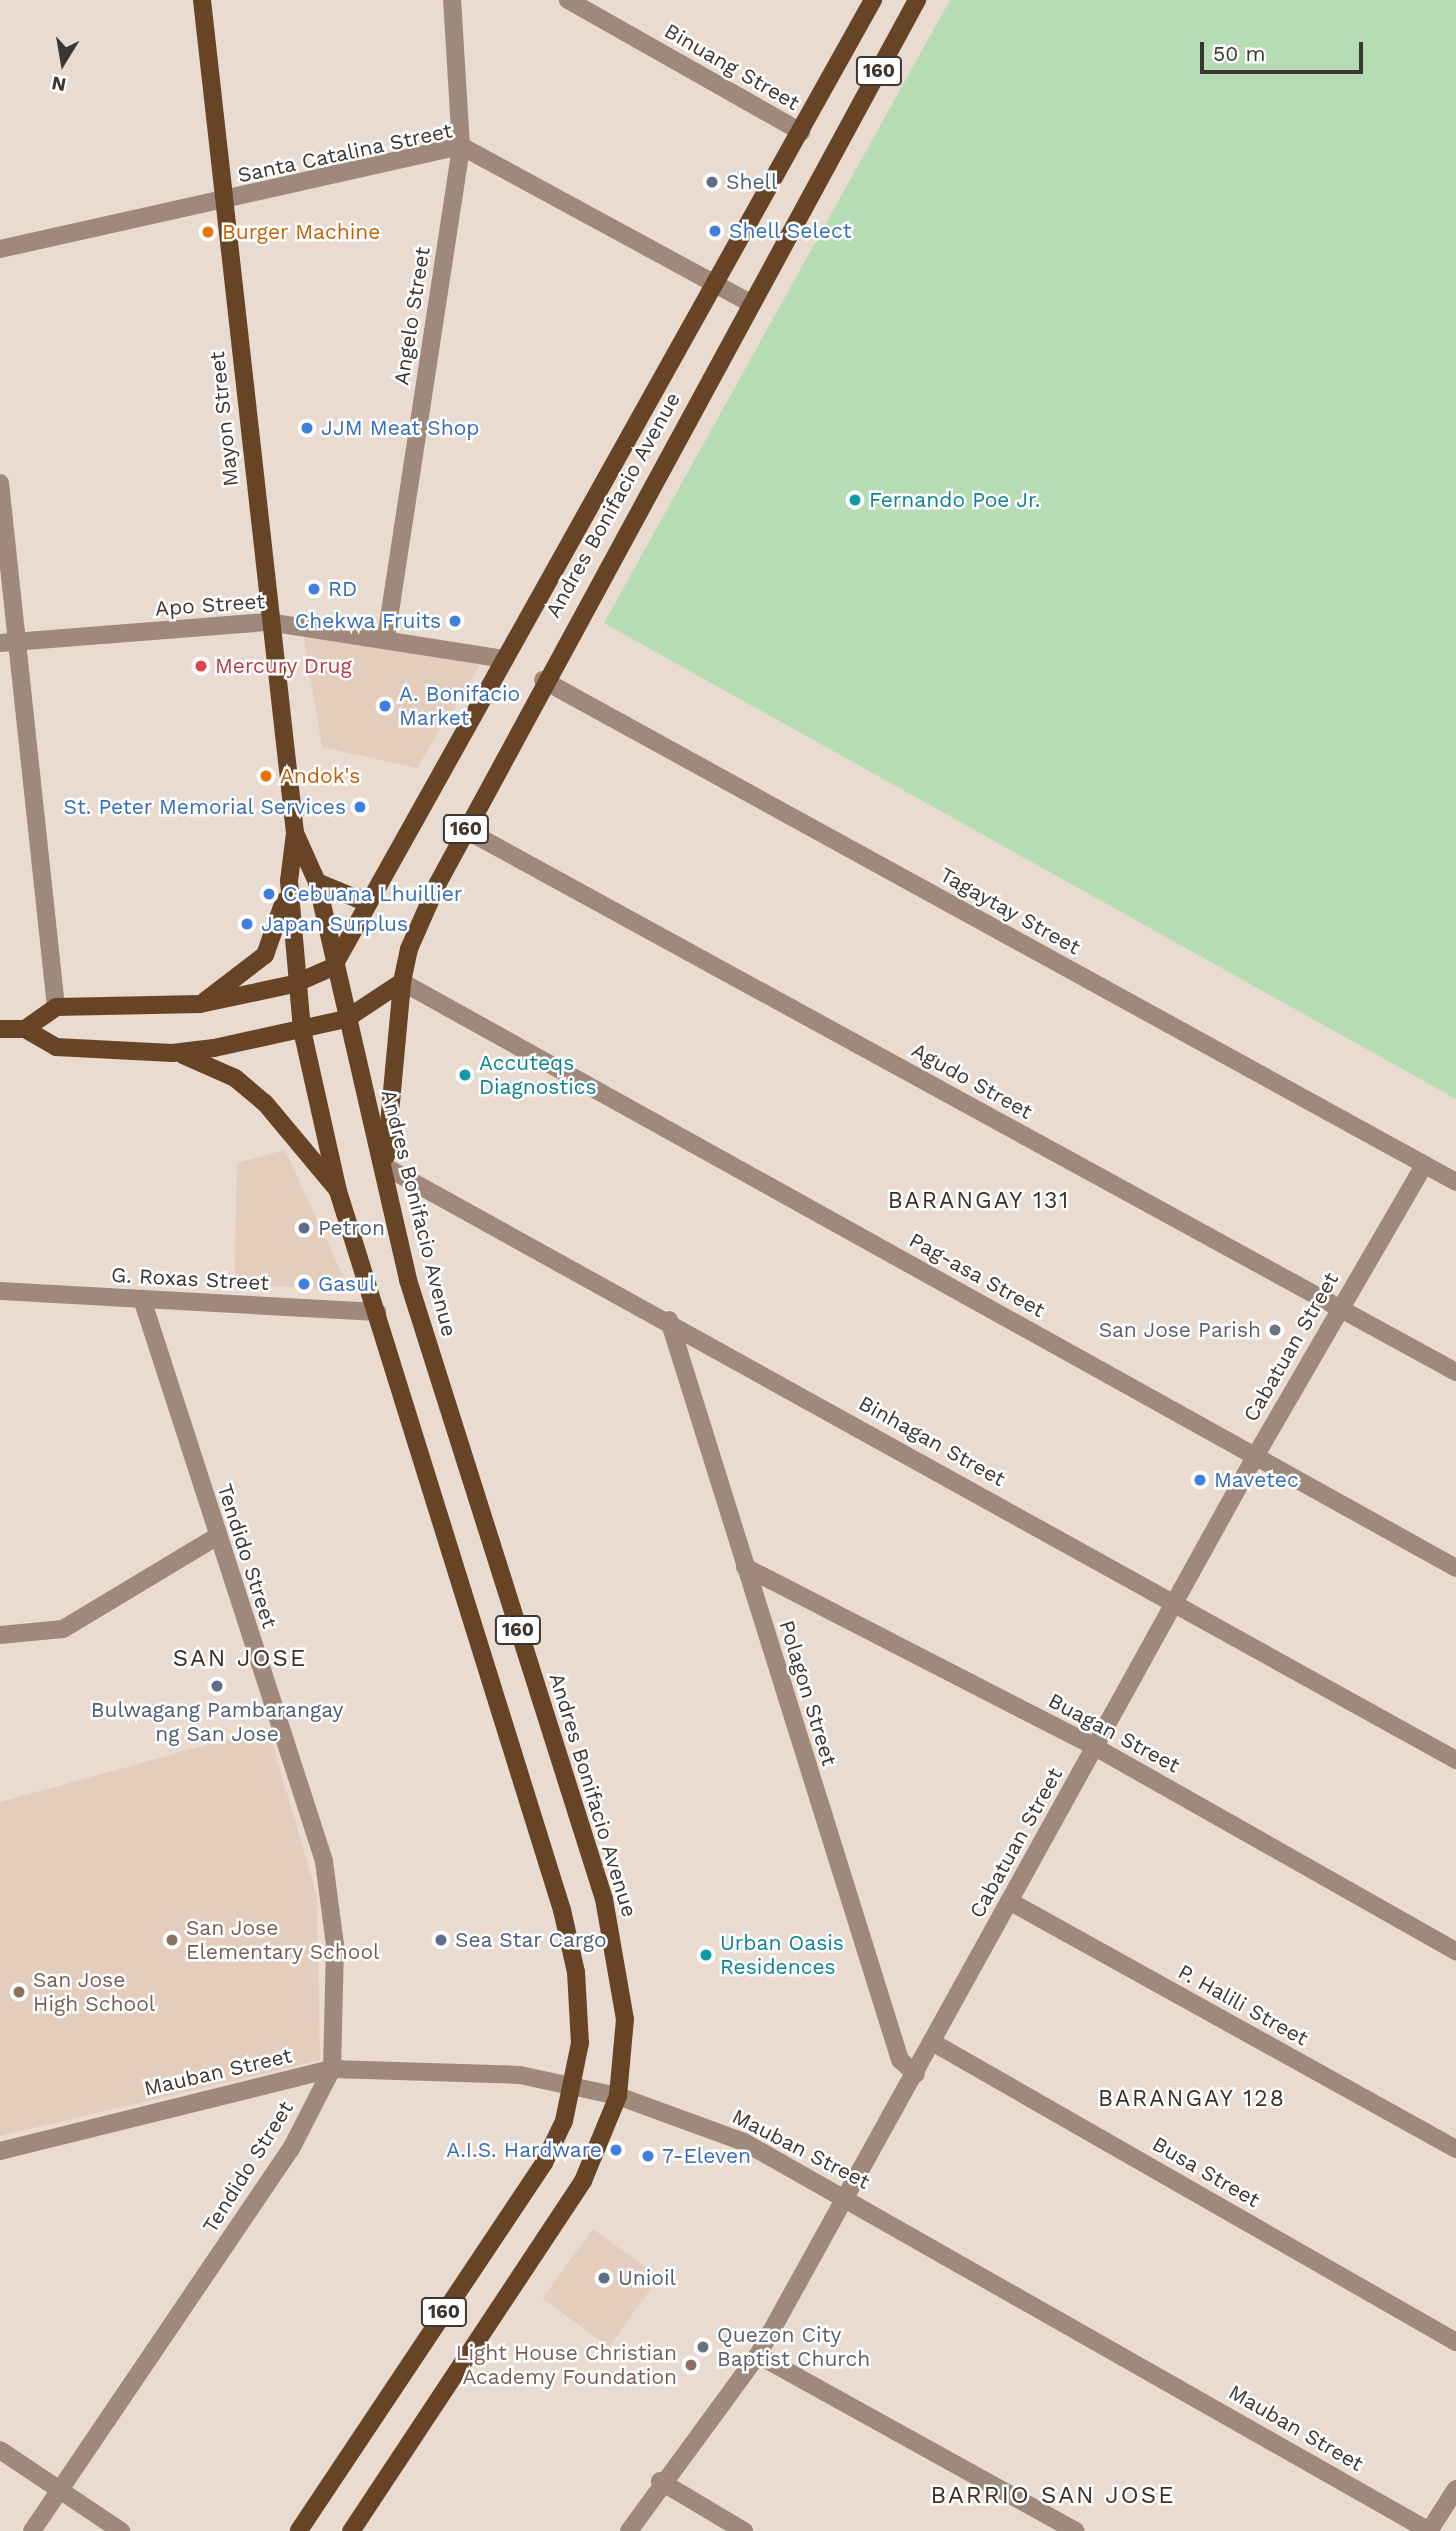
<!DOCTYPE html>
<style>
body{margin:0}
#map{position:relative;width:1456px;height:2531px;overflow:hidden;background:#eadbd0;font-family:"Work Sans",sans-serif}
div>[style]{position:absolute}
[style*='--x']{left:calc(var(--x)*1px);top:calc(var(--y)*1px);width:calc(var(--w)*1px);rotate:calc(var(--a)*1deg)}
.built>*{inset:0;background:#e3cebe;transform-origin:0 0}
.green>*{inset:0;background:#b6dcb3}
.minor>*{height:18px;margin:-9px;padding:0 9px;transform-origin:9px;border-radius:9px;background:#9f897a}
.major>*{height:18px;margin:-9px;padding:0 9px;transform-origin:9px;border-radius:9px;background:#684427}
.dots>*{width:19px;height:19px;translate:-50% -50%;box-sizing:border-box;border:4px solid #fff;border-radius:50%}
span{translate:-50% -50%;white-space:nowrap;text-align:center;line-height:1.15;-webkit-text-stroke:5px #fff;paint-order:stroke}
.shield-label span{padding:2px 5px;background:#fff;border:2px solid;border-radius:5px;-webkit-text-stroke-width:0}
.shield-label{font-size:19px;color:#3c3632;font-weight:700}
.street-label{font-size:21px;color:#3c3632}
.service-label{font-size:21px;color:#4e5e75}
.left{translate:0 -50%;text-align:left}
.shop-label{font-size:21px;color:#366cbe}
.right{translate:-100% -50%;text-align:right}
.food-label{font-size:21px;color:#c56008}
.culture-label{font-size:21px;color:#0d838f}
.health-label{font-size:21px;color:#be3a42}
.worship-label{font-size:21px;color:#5b616d}
.education-label{font-size:21px;color:#785e54}
.neighbourhood-label{font-size:23px;color:#3b3027;letter-spacing:2px}
.quarter-label{font-size:24px;color:#3b3027;letter-spacing:2px}
.north{position:absolute;left:28px;top:28px;width:70px;height:70px;-webkit-text-stroke:5px #fff;paint-order:stroke;rotate:191deg;font-size:19px;font-weight:700;line-height:28px;text-align:center;color:#3c3632}
.north::after{content:'';display:block;margin:auto;width:24px;height:32px;background:#3c3632;clip-path:polygon(50% 0,100% 100%,50% 72%,0 100%)}
.scale{position:absolute;left:1200px;top:42px;width:163px;height:32px;box-sizing:border-box;border:4px solid #3c3632;border-top:0;padding-left:9px;font-size:21px;line-height:24px;white-space:nowrap;color:#3c3632;-webkit-text-stroke:5px #fff;paint-order:stroke}
</style>
<div id="map">
<div class="built">
<i style="clip-path:polygon(303px 633px,480px 665px,417px 768px,322px 747px)"></i>
<i style="clip-path:polygon(285px 1150px,350px 1291px,234px 1283px,237px 1163px)"></i>
<i style="clip-path:polygon(268px 1728px,317px 1896px,320px 2060px,0 2136px,0 1802px)"></i>
<i style="left:593px;top:2229px;width:82px;height:86px;rotate:36deg"></i>
</div>
<div class="green">
<i style="clip-path:polygon(950px 0,1456px 0,1456px 1099px,604px 623px)"></i>
</div>
<div class="minor">
<i style="--x:568;--y:0;--w:268;--a:29.5"></i>
<i style="--x:0;--y:249;--w:472;--a:-12.6"></i>
<i style="--x:461;--y:146;--w:329;--a:28.5"></i>
<i style="--x:0;--y:483;--w:527;--a:83.9"></i>
<i style="--x:386;--y:638;--w:498;--a:-81.3"></i>
<i style="--x:461;--y:146;--w:146;--a:-93.5"></i>
<i style="--x:0;--y:643;--w:269;--a:-4.5"></i>
<i style="--x:268;--y:622;--w:240;--a:8.9"></i>
<i style="--x:543;--y:680;--w:1042;--a:28.8"></i>
<i style="--x:466;--y:830;--w:1129;--a:28.7"></i>
<i style="--x:402;--y:982;--w:1206;--a:29.07"></i>
<i style="--x:384;--y:1166;--w:1226;--a:28.99"></i>
<i style="--x:0;--y:1291;--w:378;--a:3.2"></i>
<i style="--x:669;--y:1320;--w:775;--a:72.66"></i>
<i style="--x:900;--y:2060;--w:21;--a:41"></i>
<i style="--x:745;--y:1567;--w:394;--a:27.2"></i>
<i style="--x:1095;--y:1747;--w:415;--a:29.5"></i>
<i style="--x:0;--y:1635;--w:63;--a:-5.4"></i>
<i style="--x:63;--y:1629;--w:179;--a:-31"></i>
<i style="--x:1009;--y:1901;--w:511;--a:29.02"></i>
<i style="--x:932;--y:2042;--w:604;--a:29.79"></i>
<i style="--x:0;--y:2151;--w:342;--a:-13.9"></i>
<i style="--x:332;--y:2069;--w:188;--a:1.8"></i>
<i style="--x:520;--y:2075;--w:100;--a:12.1"></i>
<i style="--x:618;--y:2096;--w:134;--a:20.1"></i>
<i style="--x:744;--y:2142;--w:788;--a:29.59"></i>
<i style="--x:758;--y:2355;--w:363;--a:29"></i>
<i style="--x:0;--y:2450;--w:146;--a:33.8"></i>
<i style="--x:660;--y:2481;--w:98;--a:30.8"></i>
<i style="--x:32;--y:2531;--w:462;--a:-55.9"></i>
<i style="--x:291;--y:2149;--w:90;--a:-62.9"></i>
<i style="--x:332;--y:2069;--w:124;--a:-88.6"></i>
<i style="--x:335;--y:1945;--w:85;--a:-97.5"></i>
<i style="--x:324;--y:1861;--w:591;--a:-107.94"></i>
<i style="--x:629;--y:2531;--w:218;--a:-53.8"></i>
<i style="--x:758;--y:2355;--w:1029;--a:-61.04"></i>
<i style="--x:1256;--y:1455;--w:335;--a:-59.9"></i>
<i style="--x:1429;--y:2531;--w:50;--a:-57.3"></i>
</div>
<div class="major">
<i style="--x:202;--y:0;--w:838;--a:83.63"></i>
<i style="--x:295;--y:833;--w:48;--a:97.1"></i>
<i style="--x:289;--y:881;--w:150;--a:85"></i>
<i style="--x:302;--y:1030;--w:165;--a:77.4"></i>
<i style="--x:338;--y:1191;--w:753;--a:72.7"></i>
<i style="--x:562;--y:1910;--w:64;--a:77.3"></i>
<i style="--x:576;--y:1972;--w:71;--a:86.8"></i>
<i style="--x:580;--y:2043;--w:80;--a:101.6"></i>
<i style="--x:564;--y:2121;--w:47;--a:115.5"></i>
<i style="--x:544;--y:2163;--w:442;--a:123.7"></i>
<i style="--x:295;--y:833;--w:54;--a:65.8"></i>
<i style="--x:317;--y:882;--w:408;--a:77.1"></i>
<i style="--x:408;--y:1280;--w:649;--a:72.43"></i>
<i style="--x:604;--y:1899;--w:122;--a:80.1"></i>
<i style="--x:625;--y:2019;--w:77;--a:95.2"></i>
<i style="--x:618;--y:2096;--w:92;--a:112.4"></i>
<i style="--x:583;--y:2181;--w:420;--a:123.5"></i>
<i style="--x:317;--y:882;--w:44;--a:22.5"></i>
<i style="--x:358;--y:899;--w:15;--a:-8"></i>
<i style="--x:205;--y:1001;--w:76;--a:-37.5"></i>
<i style="--x:265;--y:955;--w:57;--a:-70.6"></i>
<i style="--x:0;--y:1029;--w:25;--a:0"></i>
<i style="--x:25;--y:1029;--w:36;--a:30"></i>
<i style="--x:56;--y:1047;--w:116;--a:3"></i>
<i style="--x:172;--y:1053;--w:42;--a:-6.8"></i>
<i style="--x:214;--y:1048;--w:135;--a:-12.4"></i>
<i style="--x:346;--y:1019;--w:67;--a:-33.5"></i>
<i style="--x:25;--y:1029;--w:38;--a:-35"></i>
<i style="--x:56;--y:1007;--w:144;--a:-1.2"></i>
<i style="--x:200;--y:1004;--w:96;--a:-12"></i>
<i style="--x:294;--y:984;--w:43;--a:-23.6"></i>
<i style="--x:333;--y:967;--w:1108;--a:-60.82"></i>
<i style="--x:183;--y:1055;--w:57;--a:23.9"></i>
<i style="--x:235;--y:1078;--w:39;--a:40"></i>
<i style="--x:265;--y:1103;--w:111;--a:50.1"></i>
<i style="--x:386;--y:1156;--w:175;--a:-84.7"></i>
<i style="--x:402;--y:982;--w:34;--a:-78"></i>
<i style="--x:409;--y:949;--w:72;--a:-66.3"></i>
<i style="--x:438;--y:883;--w:1005;--a:-61.52"></i>
</div>
<div class="dots">
<i style="left:712px;top:182px;background:#5c6f8a"></i>
<i style="left:715px;top:231px;background:#3f7fe0"></i>
<i style="left:208px;top:232px;background:#e8710a"></i>
<i style="left:307px;top:428px;background:#3f7fe0"></i>
<i style="left:855px;top:500px;background:#0f9aa8"></i>
<i style="left:314px;top:589px;background:#3f7fe0"></i>
<i style="left:455px;top:621px;background:#3f7fe0"></i>
<i style="left:201px;top:666px;background:#e0444e"></i>
<i style="left:385px;top:706px;background:#3f7fe0"></i>
<i style="left:266px;top:776px;background:#e8710a"></i>
<i style="left:360px;top:807px;background:#3f7fe0"></i>
<i style="left:269px;top:894px;background:#3f7fe0"></i>
<i style="left:247px;top:924px;background:#3f7fe0"></i>
<i style="left:465px;top:1075px;background:#0f9aa8"></i>
<i style="left:304px;top:1228px;background:#5c6f8a"></i>
<i style="left:304px;top:1284px;background:#3f7fe0"></i>
<i style="left:1275px;top:1330px;background:#6b7280"></i>
<i style="left:1200px;top:1480px;background:#3f7fe0"></i>
<i style="left:217px;top:1686px;background:#5c6f8a"></i>
<i style="left:172px;top:1940px;background:#8d6e63"></i>
<i style="left:441px;top:1940px;background:#5c6f8a"></i>
<i style="left:706px;top:1955px;background:#0f9aa8"></i>
<i style="left:19px;top:1992px;background:#8d6e63"></i>
<i style="left:616px;top:2150px;background:#3f7fe0"></i>
<i style="left:648px;top:2156px;background:#3f7fe0"></i>
<i style="left:604px;top:2278px;background:#5c6f8a"></i>
<i style="left:703px;top:2347px;background:#6b7280"></i>
<i style="left:691px;top:2365px;background:#8d6e63"></i>
</div>
<div class="shield-label">
<span style="left:879px;top:71px">160</span>
<span style="left:466px;top:829px">160</span>
<span style="left:518px;top:1630px">160</span>
<span style="left:444px;top:2312px">160</span>
</div>
<div class="street-label">
<span style="left:732px;top:67px;rotate:30deg">Binuang Street</span>
<span style="left:345px;top:153px;rotate:-12deg">Santa Catalina Street</span>
<span style="left:412px;top:316px;rotate:-81deg">Angelo Street</span>
<span style="left:224px;top:419px;rotate:-96deg">Mayon Street</span>
<span style="left:613px;top:505px;rotate:-61deg">Andres Bonifacio Avenue</span>
<span style="left:210px;top:605px;rotate:-4deg">Apo Street</span>
<span style="left:1010px;top:911px;rotate:29deg">Tagaytay Street</span>
<span style="left:972px;top:1081px;rotate:29deg">Agudo Street</span>
<span style="left:419px;top:1213px;rotate:76deg">Andres Bonifacio Avenue</span>
<span style="left:977px;top:1275px;rotate:29deg">Pag-asa Street</span>
<span style="left:190px;top:1279px;rotate:3deg">G. Roxas Street</span>
<span style="left:1291px;top:1347px;rotate:-60deg">Cabatuan Street</span>
<span style="left:932px;top:1441px;rotate:29deg">Binhagan Street</span>
<span style="left:247px;top:1556px;rotate:72deg">Tendido Street</span>
<span style="left:808px;top:1693px;rotate:73deg">Polagon Street</span>
<span style="left:1114px;top:1733px;rotate:28deg">Buagan Street</span>
<span style="left:593px;top:1795px;rotate:73deg">Andres Bonifacio Avenue</span>
<span style="left:1016px;top:1843px;rotate:-61deg">Cabatuan Street</span>
<span style="left:1243px;top:2005px;rotate:29deg">P. Halili Street</span>
<span style="left:218px;top:2072px;rotate:-13deg">Mauban Street</span>
<span style="left:801px;top:2149px;rotate:27deg">Mauban Street</span>
<span style="left:248px;top:2167px;rotate:-58deg">Tendido Street</span>
<span style="left:1206px;top:2172px;rotate:30deg">Busa Street</span>
<span style="left:1296px;top:2428px;rotate:30deg">Mauban Street</span>
</div>
<div class="service-label">
<span class="left" style="left:726px;top:182px">Shell</span>
<span class="left" style="left:318px;top:1228px">Petron</span>
<span style="left:217px;top:1722px">Bulwagang Pambarangay<br>ng San Jose</span>
<span class="left" style="left:455px;top:1940px">Sea Star Cargo</span>
<span class="left" style="left:618px;top:2278px">Unioil</span>
</div>
<div class="shop-label">
<span class="left" style="left:729px;top:231px">Shell Select</span>
<span class="left" style="left:321px;top:428px">JJM Meat Shop</span>
<span class="left" style="left:328px;top:589px">RD</span>
<span class="right" style="left:441px;top:621px">Chekwa Fruits</span>
<span class="left" style="left:399px;top:706px">A. Bonifacio<br>Market</span>
<span class="right" style="left:346px;top:807px">St. Peter Memorial Services</span>
<span class="left" style="left:283px;top:894px">Cebuana Lhuillier</span>
<span class="left" style="left:261px;top:924px">Japan Surplus</span>
<span class="left" style="left:318px;top:1284px">Gasul</span>
<span class="left" style="left:1214px;top:1480px">Mavetec</span>
<span class="right" style="left:602px;top:2150px">A.I.S. Hardware</span>
<span class="left" style="left:662px;top:2156px">7-Eleven</span>
</div>
<div class="food-label">
<span class="left" style="left:222px;top:232px">Burger Machine</span>
<span class="left" style="left:280px;top:776px">Andok's</span>
</div>
<div class="culture-label">
<span class="left" style="left:869px;top:500px">Fernando Poe Jr.</span>
<span class="left" style="left:479px;top:1075px">Accuteqs<br>Diagnostics</span>
<span class="left" style="left:720px;top:1955px">Urban Oasis<br>Residences</span>
</div>
<div class="health-label">
<span class="left" style="left:215px;top:666px">Mercury Drug</span>
</div>
<div class="worship-label">
<span class="right" style="left:1261px;top:1330px">San Jose Parish</span>
<span class="left" style="left:717px;top:2347px">Quezon City<br>Baptist Church</span>
</div>
<div class="education-label">
<span class="left" style="left:186px;top:1940px">San Jose<br>Elementary School</span>
<span class="left" style="left:33px;top:1992px">San Jose<br>High School</span>
<span class="right" style="left:677px;top:2365px">Light House Christian<br>Academy Foundation</span>
</div>
<div class="neighbourhood-label">
<span style="left:979px;top:1201px">BARANGAY 131</span>
<span style="left:1192px;top:2099px">BARANGAY 128</span>
</div>
<div class="quarter-label">
<span style="left:240px;top:1659px">SAN JOSE</span>
<span style="left:1053px;top:2496px">BARRIO SAN JOSE</span>
</div>
<div class="north">N</div>
<div class="scale">50 m</div>
</div>
